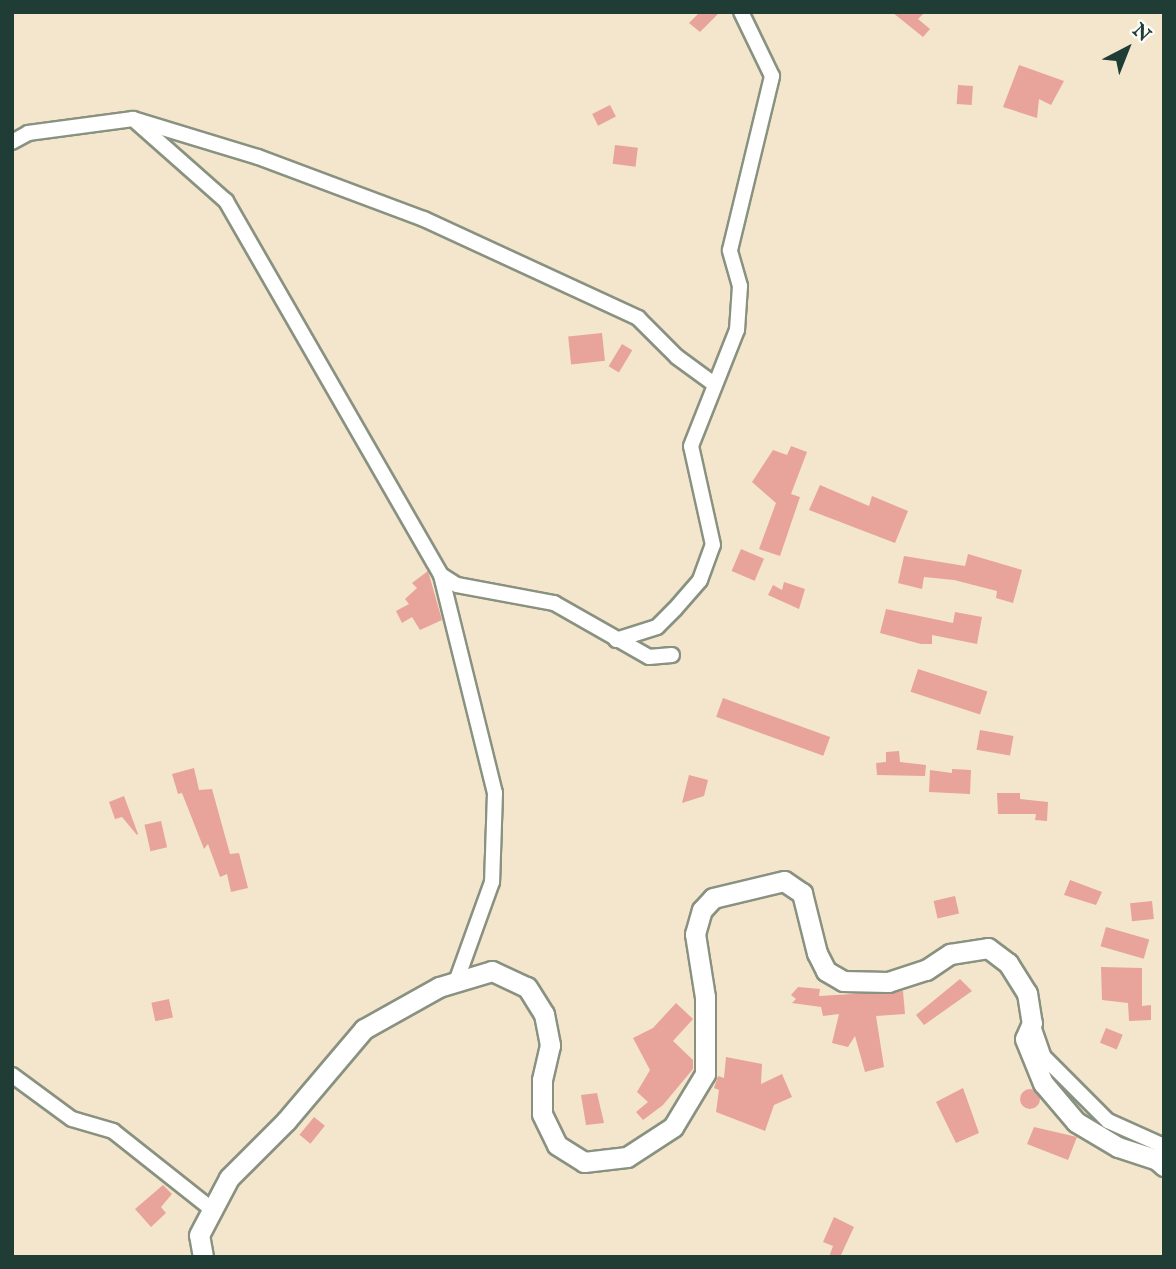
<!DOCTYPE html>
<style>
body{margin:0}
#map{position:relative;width:1176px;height:1269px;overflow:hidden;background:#f3e6cc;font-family:"IM FELL English",serif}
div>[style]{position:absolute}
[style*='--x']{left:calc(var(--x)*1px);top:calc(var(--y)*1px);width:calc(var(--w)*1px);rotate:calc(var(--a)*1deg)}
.building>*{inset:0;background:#e8a39b;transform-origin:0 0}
.round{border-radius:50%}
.roads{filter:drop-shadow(2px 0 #899280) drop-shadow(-2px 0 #899280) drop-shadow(0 2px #899280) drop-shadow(0 -2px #899280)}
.street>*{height:14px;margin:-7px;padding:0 7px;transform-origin:7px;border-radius:7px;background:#fff}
.secondary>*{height:19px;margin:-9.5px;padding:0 9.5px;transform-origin:9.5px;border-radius:9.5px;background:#fff}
span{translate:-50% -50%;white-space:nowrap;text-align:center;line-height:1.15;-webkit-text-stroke:7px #fdfcf7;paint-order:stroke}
.frame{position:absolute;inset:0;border:14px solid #1f3d34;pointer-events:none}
.north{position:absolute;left:1092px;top:14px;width:70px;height:70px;-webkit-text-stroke:5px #fdfcf7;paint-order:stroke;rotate:42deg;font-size:19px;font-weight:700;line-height:28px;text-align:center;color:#1f3d34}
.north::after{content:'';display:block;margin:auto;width:24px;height:32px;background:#1f3d34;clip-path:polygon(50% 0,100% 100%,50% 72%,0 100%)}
</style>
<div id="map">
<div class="building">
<i style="clip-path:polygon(700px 12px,720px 12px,700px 32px,689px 23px)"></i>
<i style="clip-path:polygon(892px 12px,925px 12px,918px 19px,930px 29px,923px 37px)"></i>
<i style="clip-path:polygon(1019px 65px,1064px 81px,1051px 105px,1039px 99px,1037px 118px,1003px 107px)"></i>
<i style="left:958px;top:85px;width:15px;height:19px;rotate:4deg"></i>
<i style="left:610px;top:105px;width:13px;height:20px;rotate:63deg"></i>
<i style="left:615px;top:145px;width:23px;height:19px;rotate:7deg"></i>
<i style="left:602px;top:333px;width:28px;height:34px;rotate:84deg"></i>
<i style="left:622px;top:344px;width:12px;height:26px;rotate:31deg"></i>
<i style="clip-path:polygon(791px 446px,807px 452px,791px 494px,800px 497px,780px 556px,759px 549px,776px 503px,752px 482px,773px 450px,787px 455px)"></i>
<i style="clip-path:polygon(820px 485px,869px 506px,872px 496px,908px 511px,895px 543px,809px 510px)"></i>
<i style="left:741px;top:549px;width:25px;height:24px;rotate:23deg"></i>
<i style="clip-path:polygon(968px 554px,1022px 570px,1013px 603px,996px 598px,997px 591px,954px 580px,924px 577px,922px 589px,898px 583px,904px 556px,965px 566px)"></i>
<i style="clip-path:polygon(428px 571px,442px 620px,420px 630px,412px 617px,402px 623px,396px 611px,409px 604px,405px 599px,417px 588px,412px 583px)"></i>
<i style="clip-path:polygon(784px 582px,805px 589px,799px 609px,768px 595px,773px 585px,782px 590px)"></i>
<i style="clip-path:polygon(886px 609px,953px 623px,955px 612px,982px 617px,977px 644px,932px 635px,932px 644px,921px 644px,880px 633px)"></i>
<i style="left:918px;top:669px;width:73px;height:24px;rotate:18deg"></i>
<i style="left:723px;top:698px;width:114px;height:20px;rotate:20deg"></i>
<i style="left:980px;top:730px;width:34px;height:20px;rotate:10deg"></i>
<i style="clip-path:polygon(899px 751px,900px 762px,926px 765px,925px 776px,877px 775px,876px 763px,886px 762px,886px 752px)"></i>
<i style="clip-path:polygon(194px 768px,199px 790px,212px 789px,230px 854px,239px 853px,248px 888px,231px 892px,227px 874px,220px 877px,208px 844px,204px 849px,182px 793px,178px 794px,172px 774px)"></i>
<i style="clip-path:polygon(952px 769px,971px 770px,970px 794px,929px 792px,930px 770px,952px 773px)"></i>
<i style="clip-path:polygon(689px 775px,708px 780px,704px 796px,682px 803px)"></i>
<i style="clip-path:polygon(997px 793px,1020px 793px,1020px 799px,1048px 802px,1047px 821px,1035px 820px,1036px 814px,998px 814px)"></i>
<i style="clip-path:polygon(124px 796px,138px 834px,137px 835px,122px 817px,115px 819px,109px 802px)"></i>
<i style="left:161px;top:821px;width:27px;height:17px;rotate:77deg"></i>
<i style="clip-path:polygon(1070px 880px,1102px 892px,1096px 905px,1064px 895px)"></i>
<i style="left:955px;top:896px;width:18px;height:22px;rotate:77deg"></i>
<i style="left:1152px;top:901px;width:18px;height:22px;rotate:84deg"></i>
<i style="left:1106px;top:927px;width:45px;height:20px;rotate:16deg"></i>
<i style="clip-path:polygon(1101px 967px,1142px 968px,1142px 1006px,1151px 1005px,1151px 1020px,1129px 1021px,1128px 1003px,1102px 1000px)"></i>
<i style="clip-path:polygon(960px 979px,972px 991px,924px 1025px,916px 1015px)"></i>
<i style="clip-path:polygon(798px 987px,820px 989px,819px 996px,903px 991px,905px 1014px,876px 1016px,884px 1067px,865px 1072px,855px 1036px,848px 1047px,832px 1043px,839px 1014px,823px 1016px,821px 1007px,792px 1003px,796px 999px,791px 995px)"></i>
<i style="left:169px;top:999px;width:19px;height:18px;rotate:78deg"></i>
<i style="clip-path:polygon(676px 1003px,693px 1019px,673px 1041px,693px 1060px,693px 1069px,663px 1105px,643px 1120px,636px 1112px,648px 1102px,637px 1092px,650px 1070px,633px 1038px,653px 1028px)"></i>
<i style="left:1106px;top:1028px;width:18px;height:16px;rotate:22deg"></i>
<i style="clip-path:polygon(726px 1057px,762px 1064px,761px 1084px,782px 1074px,792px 1097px,774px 1105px,765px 1131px,716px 1112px,719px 1090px,714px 1088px,718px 1076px,724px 1078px)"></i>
<i style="clip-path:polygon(963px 1088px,979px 1133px,956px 1143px,936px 1102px)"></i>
<i class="round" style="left:1020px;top:1089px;width:20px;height:20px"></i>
<i style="clip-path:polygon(597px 1093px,604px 1123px,586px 1125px,581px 1095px)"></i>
<i style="left:314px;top:1117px;width:14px;height:23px;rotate:39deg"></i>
<i style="clip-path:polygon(1034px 1127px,1077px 1137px,1068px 1160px,1027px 1144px)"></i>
<i style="clip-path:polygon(163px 1185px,172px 1194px,161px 1207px,166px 1213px,151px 1227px,135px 1209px)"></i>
<i style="clip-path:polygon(834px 1217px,854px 1227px,840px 1257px,829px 1257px,833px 1246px,823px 1242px)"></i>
</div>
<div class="roads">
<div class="street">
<i style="--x:133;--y:119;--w:124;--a:41.4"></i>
<i style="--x:226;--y:201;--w:431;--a:60.1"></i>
<i style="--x:441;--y:575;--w:225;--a:76.1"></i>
<i style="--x:495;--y:793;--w:89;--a:91.9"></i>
<i style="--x:492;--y:882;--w:106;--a:109.8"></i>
<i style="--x:12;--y:142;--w:18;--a:-29"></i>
<i style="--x:28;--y:133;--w:106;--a:-7.6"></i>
<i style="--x:133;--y:119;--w:131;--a:16.9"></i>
<i style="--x:258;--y:157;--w:177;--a:20.5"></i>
<i style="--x:424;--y:219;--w:236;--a:24.8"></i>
<i style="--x:638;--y:318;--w:55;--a:45"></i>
<i style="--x:677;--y:357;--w:46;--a:36.1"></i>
<i style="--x:441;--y:575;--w:19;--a:32"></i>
<i style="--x:457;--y:585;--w:99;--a:10.5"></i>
<i style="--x:554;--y:603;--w:109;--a:29.6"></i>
<i style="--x:649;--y:657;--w:23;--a:-5"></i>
<i style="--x:616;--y:640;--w:43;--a:-17.6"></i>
<i style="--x:657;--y:627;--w:25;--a:-45"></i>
<i style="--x:675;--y:609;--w:38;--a:-49"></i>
<i style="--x:700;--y:580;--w:37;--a:-70"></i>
<i style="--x:713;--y:545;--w:101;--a:-102.5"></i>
<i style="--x:691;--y:446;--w:125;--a:-68.4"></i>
<i style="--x:737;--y:330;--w:44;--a:-86.1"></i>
<i style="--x:740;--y:286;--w:37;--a:-106"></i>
<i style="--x:730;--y:250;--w:179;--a:-76.4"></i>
<i style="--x:772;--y:76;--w:71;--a:-115.8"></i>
<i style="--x:1032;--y:1023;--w:36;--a:71"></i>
<i style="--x:1044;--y:1057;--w:91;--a:45"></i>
<i style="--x:1108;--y:1121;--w:61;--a:24.1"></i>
<i style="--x:12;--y:1075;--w:74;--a:36.3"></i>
<i style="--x:72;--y:1119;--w:43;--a:16.3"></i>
<i style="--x:113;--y:1131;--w:124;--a:38.4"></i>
</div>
<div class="secondary">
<i style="--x:203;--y:1257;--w:22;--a:-100"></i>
<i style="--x:199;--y:1235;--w:64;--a:-62.2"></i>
<i style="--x:229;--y:1178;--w:81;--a:-45"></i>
<i style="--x:286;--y:1121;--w:121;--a:-49.7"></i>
<i style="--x:364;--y:1029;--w:86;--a:-29.2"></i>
<i style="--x:439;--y:987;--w:55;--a:-16.8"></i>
<i style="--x:492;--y:971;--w:38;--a:25"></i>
<i style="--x:527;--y:987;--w:32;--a:58"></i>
<i style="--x:544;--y:1014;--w:32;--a:79"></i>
<i style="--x:550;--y:1045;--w:36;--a:103"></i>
<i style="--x:542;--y:1080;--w:34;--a:90"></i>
<i style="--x:542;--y:1114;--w:34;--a:64"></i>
<i style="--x:557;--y:1145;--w:32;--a:32"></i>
<i style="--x:584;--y:1162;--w:43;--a:-6.6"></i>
<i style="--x:627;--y:1157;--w:55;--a:-33.1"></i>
<i style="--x:673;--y:1127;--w:62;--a:-58.9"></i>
<i style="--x:705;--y:1074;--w:77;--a:-90"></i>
<i style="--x:705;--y:997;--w:64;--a:-99"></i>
<i style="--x:695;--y:934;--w:25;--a:-74"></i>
<i style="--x:702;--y:910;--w:16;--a:-47"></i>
<i style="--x:713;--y:898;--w:73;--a:-13.5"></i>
<i style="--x:784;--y:881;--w:22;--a:34"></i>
<i style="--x:802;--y:893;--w:62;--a:76"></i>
<i style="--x:817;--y:953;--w:20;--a:63"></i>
<i style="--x:826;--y:971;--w:20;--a:30"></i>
<i style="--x:843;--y:981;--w:45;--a:1.3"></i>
<i style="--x:888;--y:982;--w:40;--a:-18"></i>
<i style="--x:926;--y:970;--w:29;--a:-34"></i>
<i style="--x:950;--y:954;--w:38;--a:-9"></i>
<i style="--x:988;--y:948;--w:25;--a:37"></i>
<i style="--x:1008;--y:963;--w:36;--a:58"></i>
<i style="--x:1027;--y:993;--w:30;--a:81"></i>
<i style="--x:1032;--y:1023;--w:17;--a:114"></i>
<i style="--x:1025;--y:1039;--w:48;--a:67.8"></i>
<i style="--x:1043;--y:1083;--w:51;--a:49.8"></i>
<i style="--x:1076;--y:1122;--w:49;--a:30.8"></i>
<i style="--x:1118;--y:1147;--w:40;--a:18"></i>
<i style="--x:1156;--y:1159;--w:11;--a:41"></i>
</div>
</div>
<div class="frame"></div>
<div class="north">N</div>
</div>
